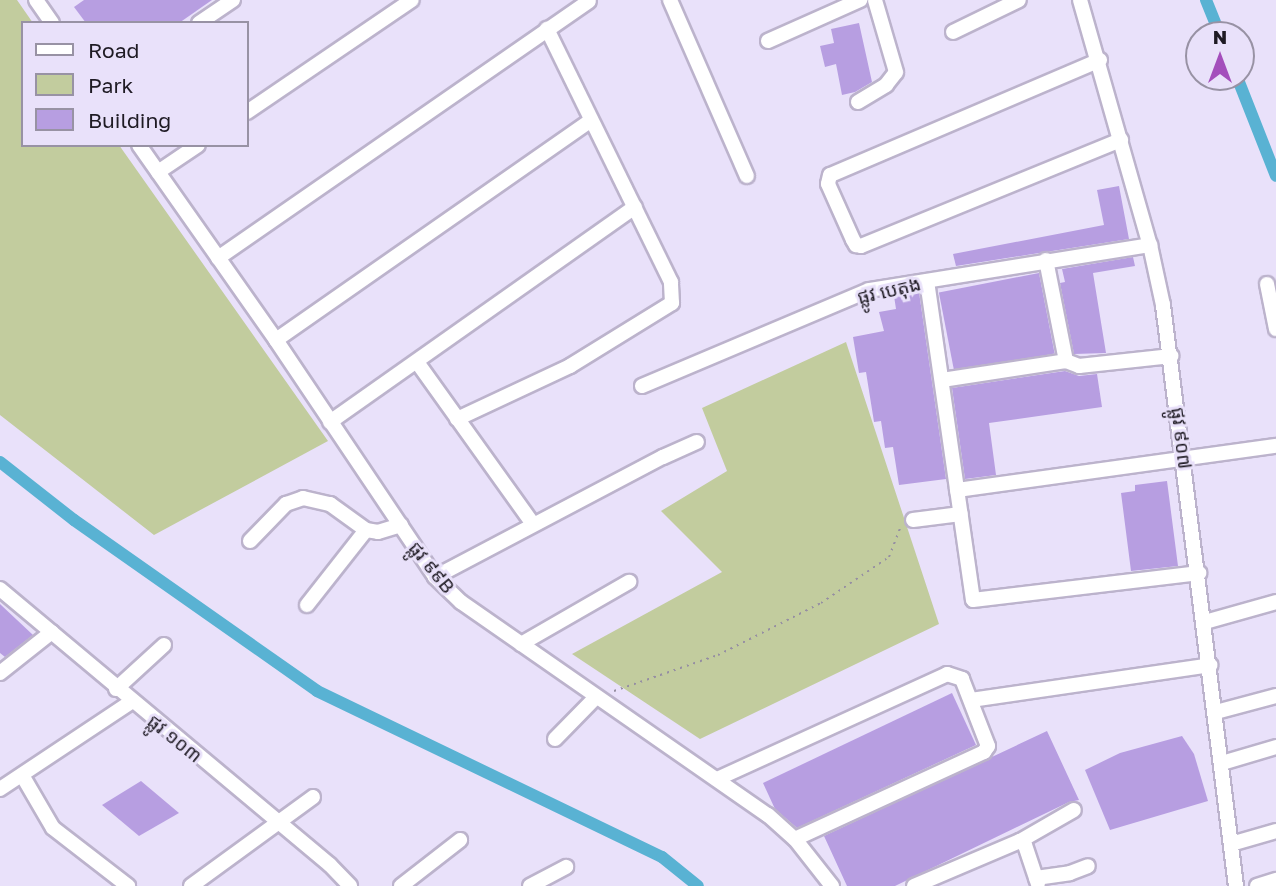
<!DOCTYPE html>
<meta charset="utf-8">
<style>
body{margin:0}
#map{position:relative;width:1276px;height:886px;overflow:hidden;background:#e9e1fa;font-family:"Golos Text","Noto Sans Khmer",sans-serif}
div>[style]{position:absolute}
[style*='--x']{left:calc(var(--x)*1px);top:calc(var(--y)*1px);width:calc(var(--w)*1px);rotate:calc(var(--a)*1deg)}
.green>*{inset:0;background:#c2cc9e}
.canal>*{height:12px;margin:-6px;padding:0 6px;transform-origin:6px;border-radius:6px;background:#59b2d3}
.building>*{inset:0;background:#b79ee1;transform-origin:0 0}
.path>*{height:2px;margin-top:-1px;transform-origin:0;background:repeating-linear-gradient(90deg,#968fa2 0 2px,transparent 0 7px)}
.roads{filter:drop-shadow(2px 0 #bcb3cc) drop-shadow(-2px 0 #bcb3cc) drop-shadow(0 2px #bcb3cc) drop-shadow(0 -2px #bcb3cc)}
.minor>*{height:14px;margin:-7px;padding:0 7px;transform-origin:7px;border-radius:7px;background:#fff}
span{translate:-50% -50%;white-space:nowrap;text-align:center;line-height:1.15;-webkit-text-stroke:6px #e9e1fa;paint-order:stroke}
.street-label{font-size:19px;color:#1f1b24}
.legend{position:absolute;left:21px;top:21px;width:228px;height:126px;box-sizing:border-box;background:#e9e1fa;border:2px solid #9892a4;margin:0;padding:9px 12px;list-style:none;font-size:21px;color:#1f1b24}
.legend li{display:flex;align-items:center;gap:14px;height:35px}
.legend b{width:35px;border:2px solid #9892a4}
.north{position:absolute;left:1185px;top:21px;width:70px;height:70px;box-sizing:border-box;background:#e9e1fa;border:2px solid #9892a4;border-radius:50%;rotate:0deg;font-size:19px;font-weight:700;line-height:28px;text-align:center;color:#1f1b24}
.north::after{content:'';display:block;margin:auto;width:24px;height:32px;background:#a44ebc;clip-path:polygon(50% 0,100% 100%,50% 72%,0 100%)}
</style>
<div id="map">
<div class="green">
<i style="clip-path:polygon(0 0,17px 0,33px 23px,23px 23px,23px 145px,119px 145px,328px 441px,154px 535px,0 415px)"></i>
<i style="clip-path:polygon(846px 342px,939px 624px,700px 739px,572px 654px,722px 572px,661px 511px,727px 471px,702px 408px)"></i>
</div>
<div class="canal">
<i style="--x:1206;--y:0;--w:38;--a:68"></i>
<i style="--x:1237;--y:77;--w:106;--a:68.5"></i>
<i style="--x:0;--y:462;--w:94;--a:38.1"></i>
<i style="--x:74;--y:520;--w:297;--a:35.1"></i>
<i style="--x:317;--y:691;--w:383;--a:25.7"></i>
<i style="--x:662;--y:857;--w:46;--a:38.9"></i>
</div>
<div class="building">
<i style="clip-path:polygon(84px 0,212px 0,179px 23px,86px 23px,74px 7px)"></i>
<i style="clip-path:polygon(859px 23px,872px 82px,855px 92px,842px 95px,836px 64px,825px 67px,820px 46px,834px 43px,831px 29px)"></i>
<i style="clip-path:polygon(1119px 186px,1129px 239px,956px 266px,953px 254px,1104px 225px,1097px 190px)"></i>
<i style="clip-path:polygon(1133px 257px,1135px 266px,1093px 273px,1106px 353px,1074px 354px,1060px 283px,1065px 282px,1062px 269px)"></i>
<i style="left:1039px;top:273px;width:82px;height:102px;rotate:79deg"></i>
<i style="clip-path:polygon(919px 292px,946px 479px,899px 485px,893px 447px,885px 448px,881px 421px,874px 422px,866px 372px,859px 373px,853px 337px,884px 331px,879px 312px,896px 309px,894px 296px)"></i>
<i style="clip-path:polygon(1065px 371px,1079px 376px,1097px 374px,1102px 407px,989px 423px,996px 475px,965px 479px,952px 388px)"></i>
<i style="clip-path:polygon(1167px 481px,1178px 566px,1131px 571px,1121px 493px,1135px 491px,1135px 485px)"></i>
<i style="clip-path:polygon(0 604px,33px 635px,5px 657px,0 653px)"></i>
<i style="clip-path:polygon(952px 693px,976px 745px,797px 828px,775px 809px,763px 783px)"></i>
<i style="clip-path:polygon(1047px 731px,1079px 800px,1069px 802px,895px 886px,847px 886px,824px 836px)"></i>
<i style="clip-path:polygon(1182px 736px,1194px 754px,1208px 801px,1110px 830px,1085px 770px,1120px 753px)"></i>
<i style="clip-path:polygon(141px 781px,179px 813px,139px 836px,102px 805px)"></i>
</div>
<div class="path">
<i style="--x:614;--y:691;--w:110;--a:-19.1"></i>
<i style="--x:718;--y:655;--w:115;--a:-26.8"></i>
<i style="--x:821;--y:603;--w:82;--a:-34.1"></i>
<i style="--x:889;--y:557;--w:31;--a:-69"></i>
</div>
<div class="roads">
<div class="minor">
<i style="--x:36;--y:0;--w:28;--a:55"></i>
<i style="--x:670;--y:0;--w:192;--a:66.4"></i>
<i style="--x:1080;--y:0;--w:255;--a:74.1"></i>
<i style="--x:1150;--y:245;--w:61;--a:77.8"></i>
<i style="--x:1163;--y:305;--w:586;--a:82.84"></i>
<i style="--x:199;--y:23;--w:41;--a:-34.1"></i>
<i style="--x:953;--y:32;--w:73;--a:-25.9"></i>
<i style="--x:768;--y:41;--w:101;--a:-24"></i>
<i style="--x:1100;--y:60;--w:293;--a:156.9"></i>
<i style="--x:830;--y:175;--w:9;--a:103"></i>
<i style="--x:828;--y:184;--w:61;--a:65.9"></i>
<i style="--x:853;--y:240;--w:6;--a:59"></i>
<i style="--x:856;--y:245;--w:5;--a:11"></i>
<i style="--x:861;--y:246;--w:281;--a:-22.2"></i>
<i style="--x:858;--y:102;--w:33;--a:-31"></i>
<i style="--x:886;--y:85;--w:16;--a:-52"></i>
<i style="--x:896;--y:72;--w:75;--a:-106.3"></i>
<i style="--x:247;--y:112;--w:199;--a:-34.2"></i>
<i style="--x:139;--y:145;--w:238;--a:54.9"></i>
<i style="--x:276;--y:340;--w:285;--a:56.1"></i>
<i style="--x:435;--y:577;--w:36;--a:44"></i>
<i style="--x:461;--y:602;--w:374;--a:34.8"></i>
<i style="--x:768;--y:815;--w:36;--a:42"></i>
<i style="--x:795;--y:839;--w:60;--a:51.8"></i>
<i style="--x:158;--y:172;--w:48;--a:-34"></i>
<i style="--x:218;--y:258;--w:451;--a:-34.7"></i>
<i style="--x:1046;--y:260;--w:103;--a:78.8"></i>
<i style="--x:927;--y:281;--w:322;--a:81.8"></i>
<i style="--x:973;--y:600;--w:228;--a:-6.8"></i>
<i style="--x:1267;--y:284;--w:46;--a:78.7"></i>
<i style="--x:276;--y:340;--w:383;--a:-34.9"></i>
<i style="--x:417;--y:362;--w:199;--a:54.4"></i>
<i style="--x:942;--y:380;--w:125;--a:-8.7"></i>
<i style="--x:1066;--y:361;--w:14;--a:21"></i>
<i style="--x:1079;--y:366;--w:93;--a:-6.2"></i>
<i style="--x:642;--y:386;--w:246;--a:-22.9"></i>
<i style="--x:869;--y:290;--w:285;--a:-9.1"></i>
<i style="--x:457;--y:419;--w:125;--a:-25.1"></i>
<i style="--x:570;--y:366;--w:120;--a:-31.7"></i>
<i style="--x:672;--y:303;--w:21;--a:-93"></i>
<i style="--x:671;--y:282;--w:282;--a:-116.1"></i>
<i style="--x:330;--y:422;--w:373;--a:-35.2"></i>
<i style="--x:957;--y:490;--w:322;--a:-7.9"></i>
<i style="--x:913;--y:520;--w:48;--a:-7.1"></i>
<i style="--x:250;--y:541;--w:52;--a:-45.8"></i>
<i style="--x:286;--y:504;--w:18;--a:-19"></i>
<i style="--x:303;--y:498;--w:28;--a:13"></i>
<i style="--x:330;--y:504;--w:44;--a:35.8"></i>
<i style="--x:366;--y:530;--w:12;--a:9"></i>
<i style="--x:378;--y:532;--w:24;--a:-17"></i>
<i style="--x:435;--y:577;--w:258;--a:-27.8"></i>
<i style="--x:663;--y:457;--w:37;--a:-24"></i>
<i style="--x:0;--y:589;--w:430;--a:39.9"></i>
<i style="--x:330;--y:865;--w:29;--a:46"></i>
<i style="--x:307;--y:605;--w:95;--a:-51.8"></i>
<i style="--x:1205;--y:622;--w:74;--a:-15.7"></i>
<i style="--x:521;--y:644;--w:125;--a:-29.9"></i>
<i style="--x:0;--y:673;--w:66;--a:-38.3"></i>
<i style="--x:116;--y:689;--w:65;--a:-42.5"></i>
<i style="--x:971;--y:700;--w:242;--a:-8.3"></i>
<i style="--x:1216;--y:712;--w:62;--a:-14.9"></i>
<i style="--x:555;--y:739;--w:59;--a:-45.7"></i>
<i style="--x:1222;--y:763;--w:56;--a:-16.5"></i>
<i style="--x:22;--y:775;--w:61;--a:59.7"></i>
<i style="--x:53;--y:828;--w:95;--a:37.7"></i>
<i style="--x:717;--y:779;--w:253;--a:-24.5"></i>
<i style="--x:947;--y:674;--w:16;--a:18"></i>
<i style="--x:962;--y:679;--w:72;--a:68.8"></i>
<i style="--x:988;--y:746;--w:7;--a:124"></i>
<i style="--x:984;--y:752;--w:208;--a:155.3"></i>
<i style="--x:0;--y:789;--w:157;--a:-33.6"></i>
<i style="--x:1020;--y:841;--w:6;--a:39"></i>
<i style="--x:1025;--y:845;--w:41;--a:71.6"></i>
<i style="--x:1231;--y:844;--w:47;--a:-16.1"></i>
<i style="--x:1036;--y:878;--w:34;--a:-8"></i>
<i style="--x:1070;--y:873;--w:19;--a:-21"></i>
<i style="--x:191;--y:886;--w:151;--a:-36.1"></i>
<i style="--x:401;--y:886;--w:75;--a:-37.9"></i>
<i style="--x:530;--y:886;--w:41;--a:-27.8"></i>
<i style="--x:914;--y:886;--w:115;--a:-23"></i>
<i style="--x:1020;--y:841;--w:62;--a:-29.9"></i>
<i style="--x:1257;--y:886;--w:20;--a:-18"></i>
</div>
</div>
<div class="street-label">
<span style="left:889px;top:290px;rotate:-13deg">ផ្លូវ បេតុង</span>
<span style="left:1182px;top:438px;rotate:83deg">ផ្លូវ ៩០៧</span>
<span style="left:432px;top:567px;rotate:51deg">ផ្លូវ ៩៩B</span>
<span style="left:175px;top:738px;rotate:39deg">ផ្លូវ ១០៣</span>
</div>
<ul class="legend">
<li><b style="height:9px;background:#fff"></b>Road</li>
<li><b style="height:19px;background:#c2cc9e"></b>Park</li>
<li><b style="height:19px;background:#b79ee1"></b>Building</li>
</ul>
<div class="north">N</div>
</div>
